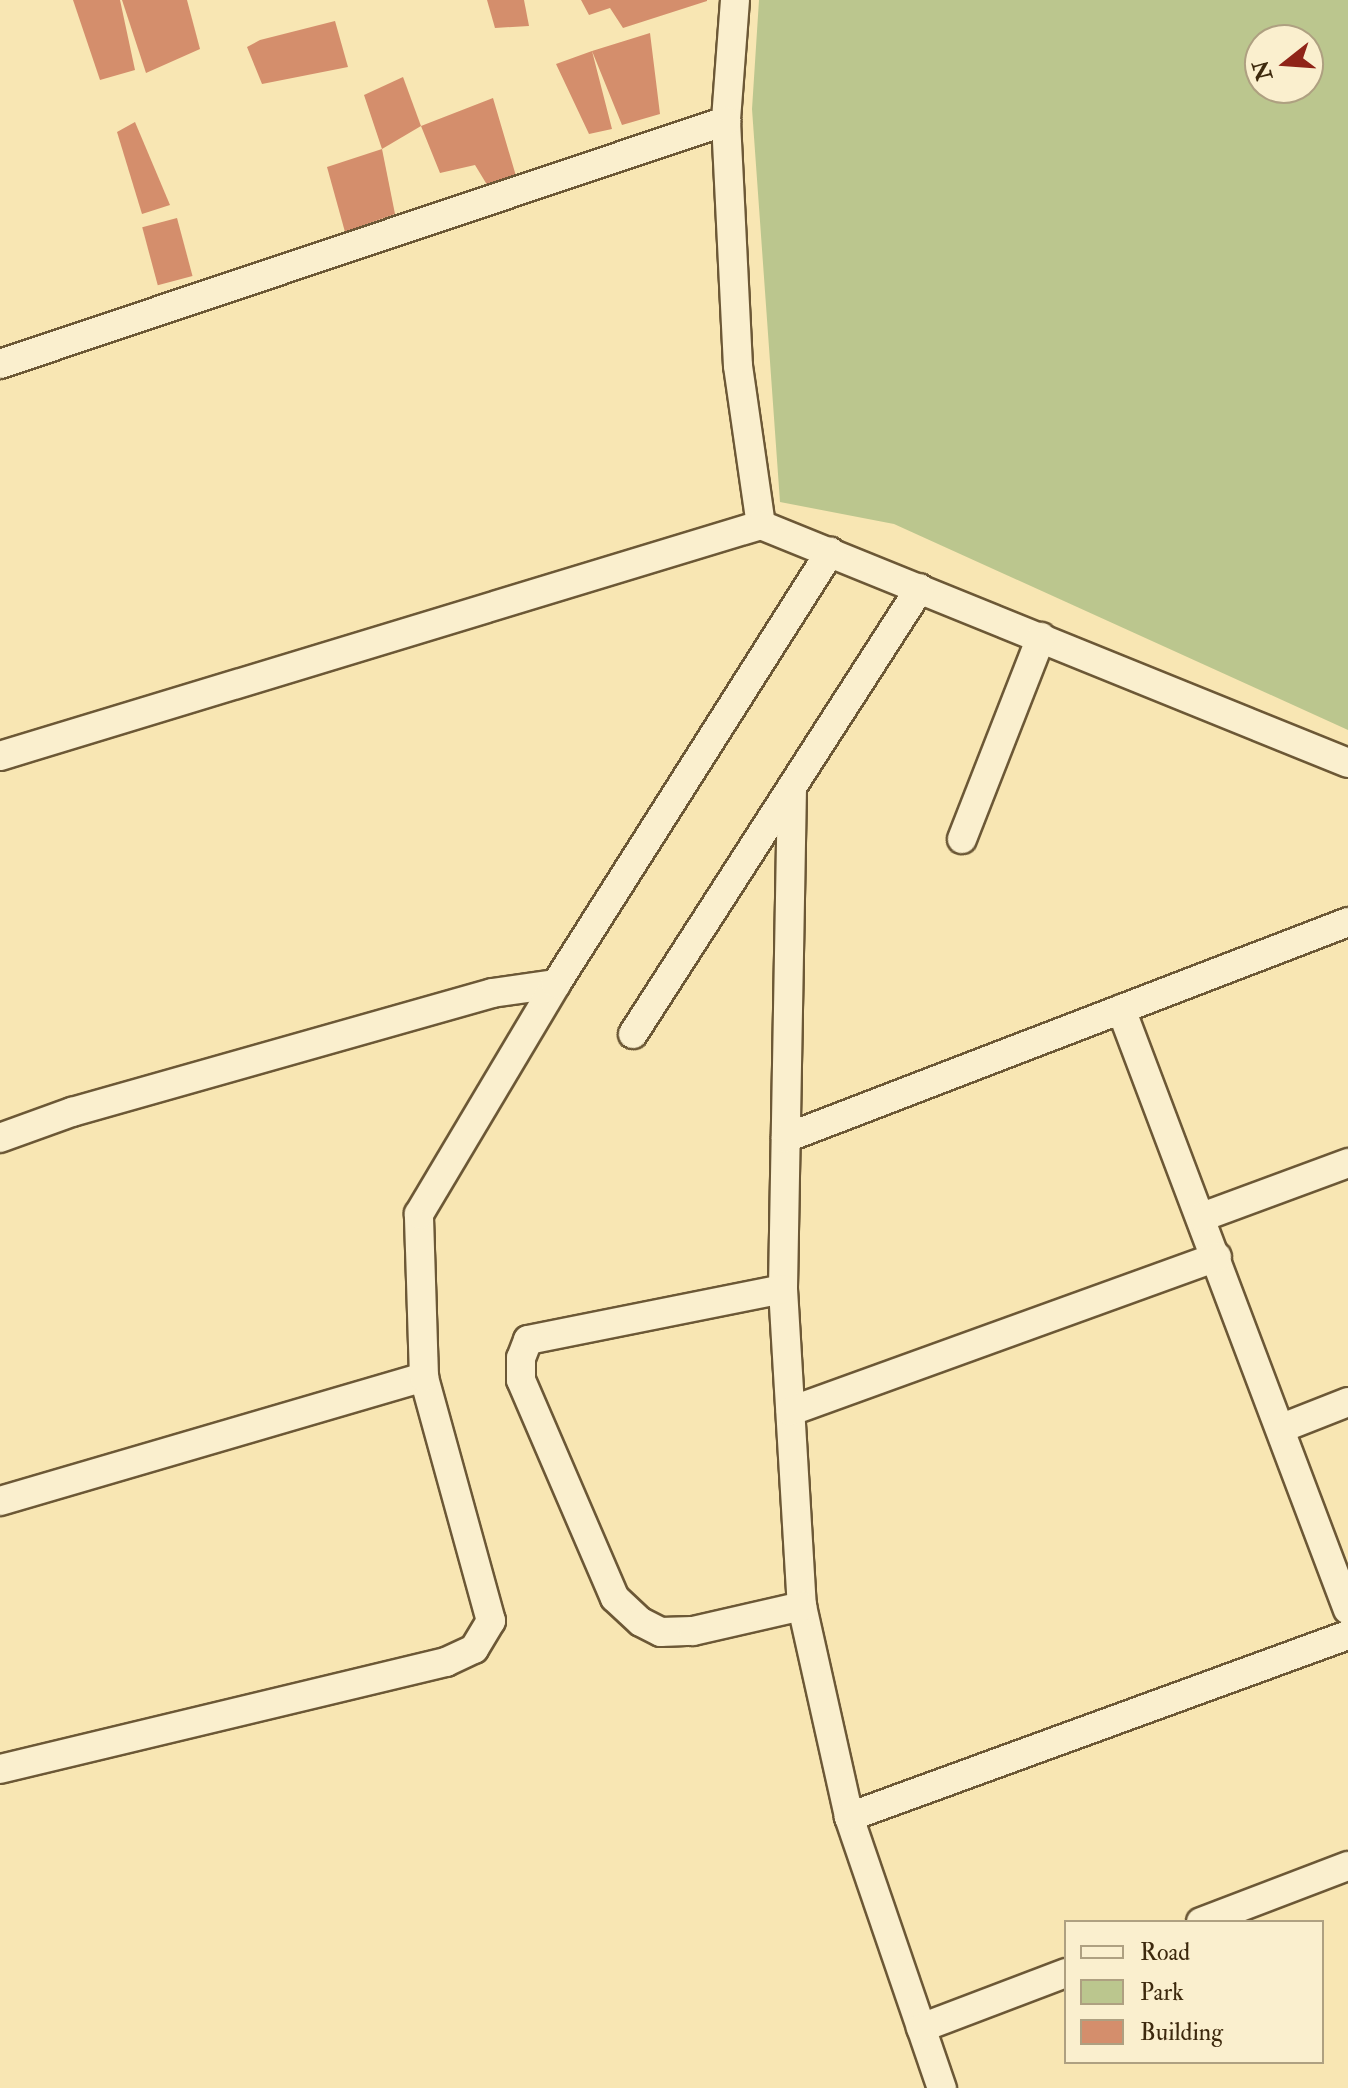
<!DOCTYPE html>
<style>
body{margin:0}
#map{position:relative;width:1348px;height:2088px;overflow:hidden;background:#f8e6b3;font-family:"IM FELL Double Pica",serif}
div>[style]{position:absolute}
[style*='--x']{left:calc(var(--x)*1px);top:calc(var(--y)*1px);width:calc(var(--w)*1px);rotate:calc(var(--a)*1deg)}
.green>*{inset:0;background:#bbc68e}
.building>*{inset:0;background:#d48e6c;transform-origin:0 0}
.roads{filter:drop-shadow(2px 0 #6c5836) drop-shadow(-2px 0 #6c5836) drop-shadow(0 2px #6c5836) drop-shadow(0 -2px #6c5836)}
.street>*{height:28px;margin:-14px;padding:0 14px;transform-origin:14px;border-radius:14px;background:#faefce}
span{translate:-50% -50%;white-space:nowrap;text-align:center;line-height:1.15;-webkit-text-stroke:7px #faefce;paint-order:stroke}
.legend{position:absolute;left:1064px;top:1920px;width:260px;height:144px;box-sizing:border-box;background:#faefce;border:2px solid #aea081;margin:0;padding:10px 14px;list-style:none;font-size:24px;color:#3d290d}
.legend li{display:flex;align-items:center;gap:16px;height:40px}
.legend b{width:40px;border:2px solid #aea081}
.north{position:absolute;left:1244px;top:24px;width:80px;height:80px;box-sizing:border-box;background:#faefce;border:2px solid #aea081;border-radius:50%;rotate:253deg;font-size:22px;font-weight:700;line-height:32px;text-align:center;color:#3d290d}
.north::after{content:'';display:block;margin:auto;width:28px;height:36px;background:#8f2418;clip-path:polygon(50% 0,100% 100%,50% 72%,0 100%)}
</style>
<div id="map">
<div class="green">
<i style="clip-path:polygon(evenodd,759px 0,1348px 0,1348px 730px,894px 524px,780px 502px,752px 109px,759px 0,1260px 40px,1308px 40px,1308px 88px,1260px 88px,1260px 40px)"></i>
</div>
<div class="building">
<i style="clip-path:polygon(73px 0,120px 0,135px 70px,100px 80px)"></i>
<i style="clip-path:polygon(122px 0,187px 0,200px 49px,146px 73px)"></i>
<i style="clip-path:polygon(487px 0,524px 0,529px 26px,495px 28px)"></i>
<i style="clip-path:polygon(581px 0,707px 0,707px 1px,623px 28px,610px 8px,589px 15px)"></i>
<i style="clip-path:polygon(335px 21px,348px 67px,262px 84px,247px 47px,260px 40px)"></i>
<i style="clip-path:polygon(650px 33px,660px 114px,622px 125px,592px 51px,612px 129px,589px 134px,556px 64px,592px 51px)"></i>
<i style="clip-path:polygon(403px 77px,421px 126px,382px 149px,364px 95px)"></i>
<i style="clip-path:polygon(493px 98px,516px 176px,489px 188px,475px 165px,440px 173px,421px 126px)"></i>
<i style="clip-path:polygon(135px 122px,170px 205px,142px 214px,117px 132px)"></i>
<i style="clip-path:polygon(382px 149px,395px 214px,345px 232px,327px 167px)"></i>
<i style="left:177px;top:218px;width:60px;height:36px;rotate:75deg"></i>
</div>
<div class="roads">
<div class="street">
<i style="--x:735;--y:0;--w:121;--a:94.3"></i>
<i style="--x:726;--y:121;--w:245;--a:87.2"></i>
<i style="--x:738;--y:366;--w:161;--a:81.8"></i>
<i style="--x:0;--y:364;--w:766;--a:-18.51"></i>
<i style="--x:0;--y:756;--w:795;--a:-16.89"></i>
<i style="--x:761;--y:525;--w:633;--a:22.07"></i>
<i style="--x:792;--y:787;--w:502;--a:91.03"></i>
<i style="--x:783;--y:1289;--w:318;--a:86.6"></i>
<i style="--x:802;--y:1606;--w:216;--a:77.4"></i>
<i style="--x:849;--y:1817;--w:287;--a:71.1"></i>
<i style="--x:962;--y:839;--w:217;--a:-68.6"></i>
<i style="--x:1121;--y:1009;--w:642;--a:69.31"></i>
<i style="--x:633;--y:1034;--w:530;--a:-57.24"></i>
<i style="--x:0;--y:1138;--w:77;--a:-19.9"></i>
<i style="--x:72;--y:1112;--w:437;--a:-15.8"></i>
<i style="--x:492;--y:993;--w:65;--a:-8"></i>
<i style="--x:786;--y:1138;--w:602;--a:-21.02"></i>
<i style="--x:1202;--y:1217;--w:156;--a:-20.3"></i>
<i style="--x:783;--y:1289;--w:260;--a:168.7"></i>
<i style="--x:528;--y:1340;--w:19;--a:111"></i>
<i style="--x:521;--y:1358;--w:22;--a:90"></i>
<i style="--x:521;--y:1380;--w:237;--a:66.7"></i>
<i style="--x:615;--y:1598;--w:35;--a:43"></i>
<i style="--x:641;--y:1622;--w:22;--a:27"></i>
<i style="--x:661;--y:1632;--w:32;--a:-2"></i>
<i style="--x:693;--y:1631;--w:112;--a:-12.9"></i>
<i style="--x:791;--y:1411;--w:453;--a:-19.9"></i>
<i style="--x:1282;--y:1428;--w:71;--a:-21.5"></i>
<i style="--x:0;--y:1501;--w:442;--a:-16.3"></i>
<i style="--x:0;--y:1769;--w:459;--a:-13.5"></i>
<i style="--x:446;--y:1662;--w:31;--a:-25"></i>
<i style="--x:474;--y:1649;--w:33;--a:-59"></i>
<i style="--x:491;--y:1621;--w:253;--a:-105.4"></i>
<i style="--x:424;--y:1377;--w:163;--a:-91.8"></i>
<i style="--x:419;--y:1214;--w:268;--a:-59.2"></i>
<i style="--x:556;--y:984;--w:512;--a:-57.61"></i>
<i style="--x:849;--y:1817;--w:531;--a:-20.04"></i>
<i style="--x:1201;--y:1922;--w:157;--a:-20.9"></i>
<i style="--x:921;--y:2028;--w:155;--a:-20.8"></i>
</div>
</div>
<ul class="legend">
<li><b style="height:10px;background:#faefce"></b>Road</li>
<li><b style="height:22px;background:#bbc68e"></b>Park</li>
<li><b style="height:22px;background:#d48e6c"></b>Building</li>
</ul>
<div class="north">N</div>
</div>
